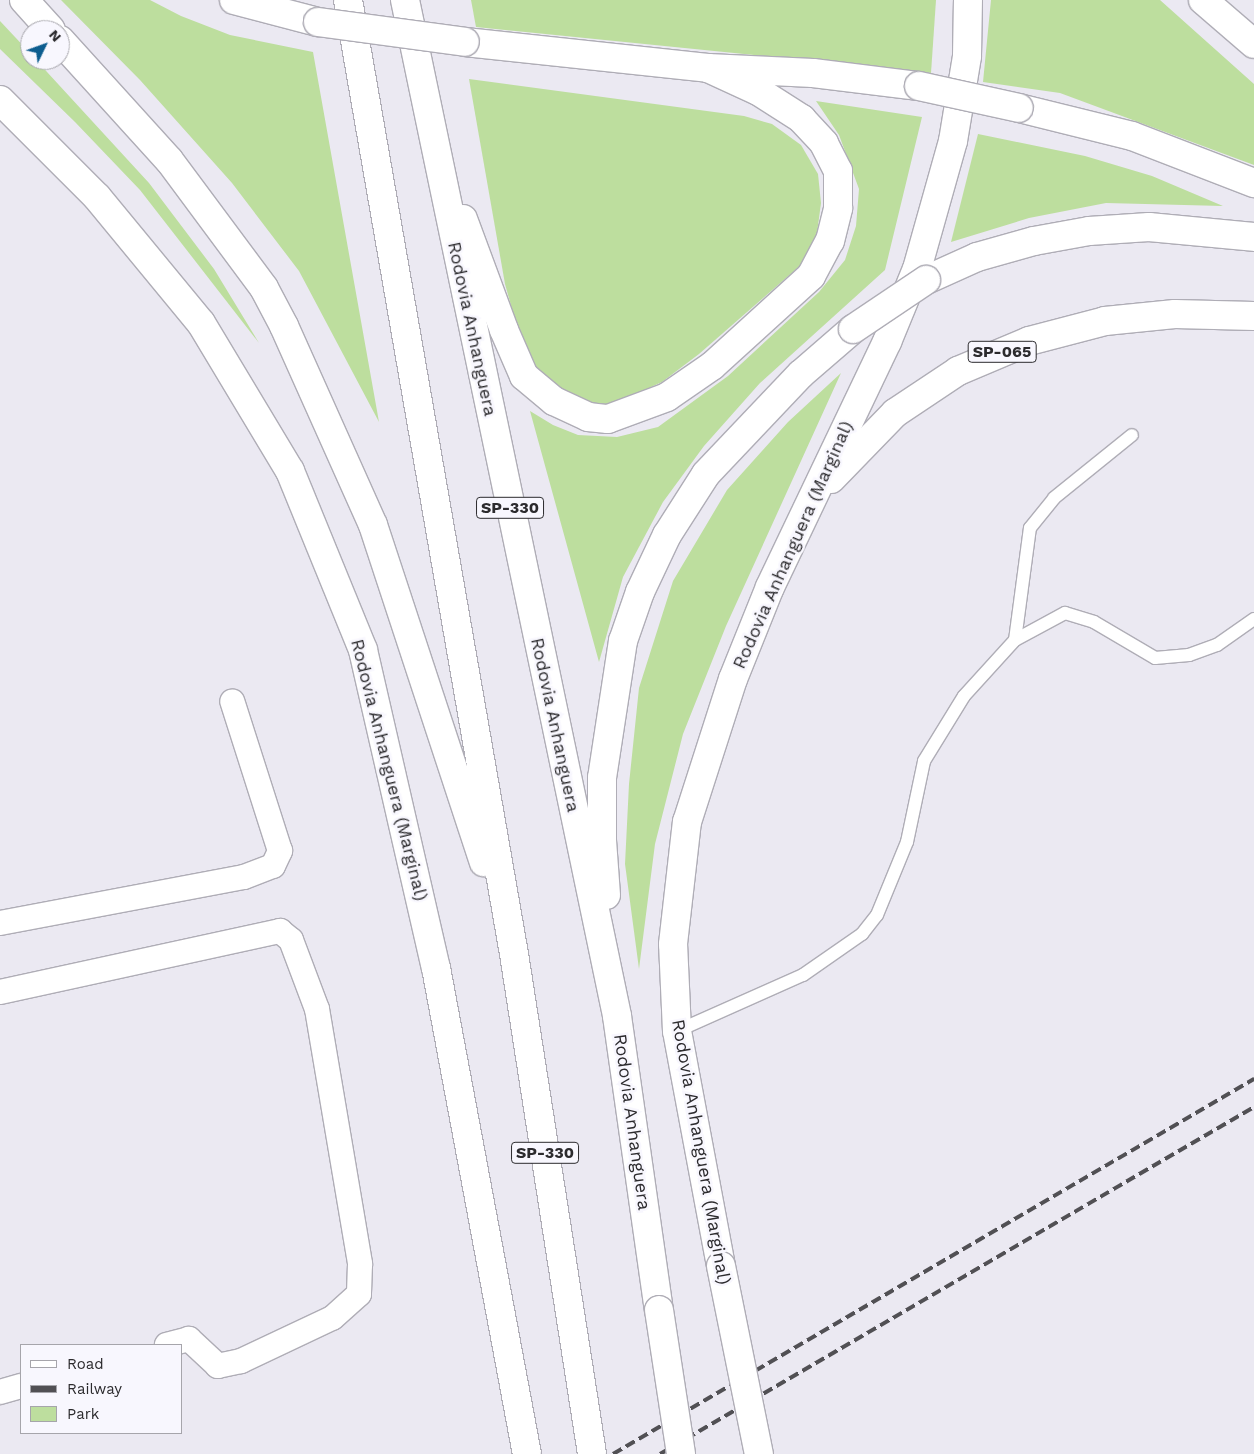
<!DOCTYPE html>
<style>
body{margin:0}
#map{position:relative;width:1254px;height:1454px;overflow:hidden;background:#ebe9f2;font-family:"Work Sans",sans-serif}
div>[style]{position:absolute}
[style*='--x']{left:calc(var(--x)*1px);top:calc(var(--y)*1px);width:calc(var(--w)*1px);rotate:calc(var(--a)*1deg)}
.green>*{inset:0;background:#bdde9e}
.roads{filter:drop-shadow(1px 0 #afadb6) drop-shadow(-1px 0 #afadb6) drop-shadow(0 1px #afadb6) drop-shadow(0 -1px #afadb6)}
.lane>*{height:12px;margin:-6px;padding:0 6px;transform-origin:6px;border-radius:6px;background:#fff}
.street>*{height:24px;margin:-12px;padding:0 12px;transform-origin:12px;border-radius:12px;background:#fff}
.highway>*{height:28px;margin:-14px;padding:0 14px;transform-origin:14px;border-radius:14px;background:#fff}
.rail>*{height:4px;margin-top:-2px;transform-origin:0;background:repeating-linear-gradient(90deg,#515054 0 10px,transparent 0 15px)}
.bridges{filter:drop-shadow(1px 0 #afadb6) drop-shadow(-1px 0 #afadb6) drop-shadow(0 1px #afadb6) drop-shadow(0 -1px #afadb6)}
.highway-bridge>*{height:28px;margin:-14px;padding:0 14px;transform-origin:14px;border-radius:14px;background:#fff}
span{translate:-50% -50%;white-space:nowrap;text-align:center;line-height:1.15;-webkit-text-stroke:5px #f8f7fe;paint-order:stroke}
.shield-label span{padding:1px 4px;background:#f8f7fe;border:1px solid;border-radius:4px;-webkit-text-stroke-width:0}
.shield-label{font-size:16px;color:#2c2b2e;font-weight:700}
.street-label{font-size:18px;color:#2c2b2e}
.legend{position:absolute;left:20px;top:1344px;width:162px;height:90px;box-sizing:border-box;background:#f8f7fe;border:1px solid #a6a5ab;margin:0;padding:6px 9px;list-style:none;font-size:15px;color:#2c2b2e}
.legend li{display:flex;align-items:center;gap:10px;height:25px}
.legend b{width:25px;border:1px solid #a6a5ab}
.north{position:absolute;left:20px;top:20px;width:50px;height:50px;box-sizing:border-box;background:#f8f7fe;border:1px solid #a6a5ab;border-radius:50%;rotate:48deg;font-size:14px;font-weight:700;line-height:20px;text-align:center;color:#2c2b2e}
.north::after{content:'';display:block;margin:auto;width:18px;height:22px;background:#0d5d8f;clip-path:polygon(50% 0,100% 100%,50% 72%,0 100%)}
</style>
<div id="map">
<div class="green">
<i style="clip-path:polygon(61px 0,150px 0,181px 16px,230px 35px,313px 52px,379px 422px,299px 271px,232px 183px,140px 80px)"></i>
<i style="clip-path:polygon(471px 0,936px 0,931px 73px,476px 27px)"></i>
<i style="clip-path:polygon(991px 0,1160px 0,1254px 84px,1254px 165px,1060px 93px,983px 82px)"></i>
<i style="clip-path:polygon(0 21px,30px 53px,30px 60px,36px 60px,149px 183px,214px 269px,259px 343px,140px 190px,75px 122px,0 49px)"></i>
<i style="clip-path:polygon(469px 79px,744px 116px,772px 124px,801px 145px,818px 174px,821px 203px,817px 233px,802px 264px,699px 354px,662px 382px,611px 405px,590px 404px,565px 392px,533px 364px,517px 327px,505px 284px)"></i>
<i style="clip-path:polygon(816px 101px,922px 117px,885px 270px,760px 383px,704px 446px,663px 502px,623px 577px,599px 662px,530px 411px,553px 425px,578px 435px,617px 437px,658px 427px,728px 376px,819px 292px,845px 260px,856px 226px,859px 189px,839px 135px)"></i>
<i style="clip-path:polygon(978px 134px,1085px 156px,1152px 176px,1223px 206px,1106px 203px,1029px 218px,951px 242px)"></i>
<i style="clip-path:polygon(841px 373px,726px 626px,683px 734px,655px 844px,639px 969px,625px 864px,629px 784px,639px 688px,673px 581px,727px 490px,788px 422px)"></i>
</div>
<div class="roads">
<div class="lane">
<i style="--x:1015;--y:640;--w:113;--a:-82.4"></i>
<i style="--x:1030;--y:528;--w:38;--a:-51"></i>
<i style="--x:1054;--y:498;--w:100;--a:-38.9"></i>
<i style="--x:677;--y:1031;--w:138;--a:-24"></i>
<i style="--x:803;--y:975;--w:72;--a:-34.8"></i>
<i style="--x:862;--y:934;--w:24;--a:-52"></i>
<i style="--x:877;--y:915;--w:79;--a:-67.7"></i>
<i style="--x:907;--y:842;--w:83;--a:-78.1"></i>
<i style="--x:924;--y:761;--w:76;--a:-58.4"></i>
<i style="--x:964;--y:696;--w:76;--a:-47.7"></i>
<i style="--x:1015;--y:640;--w:57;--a:-28.4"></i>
<i style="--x:1065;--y:613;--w:30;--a:17"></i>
<i style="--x:1094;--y:622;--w:71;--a:30.5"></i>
<i style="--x:1155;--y:658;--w:34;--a:-5"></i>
<i style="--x:1189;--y:655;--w:30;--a:-20"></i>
<i style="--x:1217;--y:645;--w:45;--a:-35.1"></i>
</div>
<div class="street">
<i style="--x:0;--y:923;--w:248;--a:-10.7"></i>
<i style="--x:244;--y:877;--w:31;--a:-21"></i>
<i style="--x:273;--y:866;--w:17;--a:-65"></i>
<i style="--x:280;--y:851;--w:157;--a:-107.7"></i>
<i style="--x:0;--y:992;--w:287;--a:-12.3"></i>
<i style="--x:280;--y:931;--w:14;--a:39"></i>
<i style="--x:291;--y:940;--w:74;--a:69.4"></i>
<i style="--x:317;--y:1009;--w:259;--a:80.4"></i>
<i style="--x:360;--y:1264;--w:30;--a:92"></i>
<i style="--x:359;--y:1294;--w:36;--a:138"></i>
<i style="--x:332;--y:1318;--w:101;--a:154.7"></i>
<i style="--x:241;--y:1361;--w:24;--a:168"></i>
<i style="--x:218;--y:1366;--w:40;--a:-137"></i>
<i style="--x:189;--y:1339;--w:23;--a:165"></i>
<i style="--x:0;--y:1392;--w:22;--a:-16"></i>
</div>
<div class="highway">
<i style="--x:24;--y:0;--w:40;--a:48"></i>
<i style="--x:234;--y:0;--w:87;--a:14.7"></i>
<i style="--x:348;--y:0;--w:968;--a:80.13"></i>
<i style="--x:514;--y:954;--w:506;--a:81.13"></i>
<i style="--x:405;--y:0;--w:1038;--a:78.21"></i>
<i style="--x:617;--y:1016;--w:297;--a:81.9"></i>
<i style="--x:1203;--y:0;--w:67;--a:40.8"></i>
<i style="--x:60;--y:40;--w:162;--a:47.8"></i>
<i style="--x:169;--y:160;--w:159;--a:53.4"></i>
<i style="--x:264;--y:288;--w:43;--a:62.2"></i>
<i style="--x:284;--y:326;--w:218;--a:65.9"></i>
<i style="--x:373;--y:525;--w:355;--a:71.8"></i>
<i style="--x:465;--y:42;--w:244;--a:6.1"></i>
<i style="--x:708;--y:68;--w:105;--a:2.7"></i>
<i style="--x:813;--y:73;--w:107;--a:7"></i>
<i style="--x:0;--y:100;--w:137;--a:45"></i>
<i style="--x:97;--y:197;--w:163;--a:50.5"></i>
<i style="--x:201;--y:323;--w:173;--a:59"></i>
<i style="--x:290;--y:471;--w:193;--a:67.8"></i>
<i style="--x:363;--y:650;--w:326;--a:77.1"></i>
<i style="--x:436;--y:968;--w:494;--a:79.4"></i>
<i style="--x:1019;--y:108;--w:116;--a:13.9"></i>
<i style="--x:1132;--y:136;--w:131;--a:21.1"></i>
<i style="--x:463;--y:219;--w:118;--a:69.7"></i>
<i style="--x:504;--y:330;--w:50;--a:66.5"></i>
<i style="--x:524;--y:376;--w:39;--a:40"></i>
<i style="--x:554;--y:401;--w:38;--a:25"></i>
<i style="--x:588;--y:417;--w:20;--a:6"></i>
<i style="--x:608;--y:419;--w:63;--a:-20.4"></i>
<i style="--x:667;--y:397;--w:55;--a:-34.6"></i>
<i style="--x:712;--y:366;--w:134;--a:-42.3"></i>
<i style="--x:811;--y:276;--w:40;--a:-62"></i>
<i style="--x:830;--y:241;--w:34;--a:-76"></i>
<i style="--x:838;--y:208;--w:37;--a:-90"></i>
<i style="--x:838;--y:171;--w:31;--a:-117"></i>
<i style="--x:824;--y:143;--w:33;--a:-133"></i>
<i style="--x:802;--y:119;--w:52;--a:-147.5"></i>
<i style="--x:758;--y:91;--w:55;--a:-155.3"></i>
<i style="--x:926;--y:280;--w:56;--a:-24.3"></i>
<i style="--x:977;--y:257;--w:59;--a:-15.7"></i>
<i style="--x:1034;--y:241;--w:56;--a:-10.3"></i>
<i style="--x:1089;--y:231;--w:60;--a:-3.8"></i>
<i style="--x:1149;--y:227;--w:105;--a:5.4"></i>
<i style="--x:831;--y:479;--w:92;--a:-45.9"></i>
<i style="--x:895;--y:413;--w:76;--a:-33.7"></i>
<i style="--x:958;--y:371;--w:77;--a:-22.9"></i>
<i style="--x:1029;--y:341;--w:79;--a:-14.7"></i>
<i style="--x:1105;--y:321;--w:70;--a:-5.7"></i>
<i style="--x:1175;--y:314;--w:79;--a:1.5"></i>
<i style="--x:606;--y:895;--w:54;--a:-94.2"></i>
<i style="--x:602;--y:841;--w:63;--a:-90"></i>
<i style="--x:602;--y:778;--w:139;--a:-81.3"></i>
<i style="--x:623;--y:641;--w:52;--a:-70.9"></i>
<i style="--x:640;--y:592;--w:63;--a:-64.7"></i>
<i style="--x:667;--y:535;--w:72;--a:-57.4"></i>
<i style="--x:706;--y:474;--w:138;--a:-46.5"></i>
<i style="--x:801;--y:374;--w:69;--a:-40.9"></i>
<i style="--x:721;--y:1266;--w:239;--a:-100.6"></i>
<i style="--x:677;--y:1031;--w:87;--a:-92.6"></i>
<i style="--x:673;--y:944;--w:123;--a:-83.5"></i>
<i style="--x:687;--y:822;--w:150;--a:-72.2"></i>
<i style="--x:733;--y:679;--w:99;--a:-68.1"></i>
<i style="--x:770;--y:587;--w:272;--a:-64.5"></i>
<i style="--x:887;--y:342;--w:79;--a:-67.7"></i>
<i style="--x:917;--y:269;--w:133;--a:-74.3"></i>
<i style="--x:953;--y:141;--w:86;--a:-80.6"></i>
<i style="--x:967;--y:56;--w:56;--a:-89"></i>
</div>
</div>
<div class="rail">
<i style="--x:613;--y:1454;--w:743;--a:-30.33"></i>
<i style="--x:660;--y:1454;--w:688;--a:-30.29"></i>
</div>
<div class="bridges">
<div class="highway-bridge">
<i style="--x:318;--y:22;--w:148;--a:7.7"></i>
<i style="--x:919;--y:86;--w:102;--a:12.4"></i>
<i style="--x:853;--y:329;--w:88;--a:-33.9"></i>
<i style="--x:721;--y:1266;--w:192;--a:78.6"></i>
<i style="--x:659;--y:1310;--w:146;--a:81.3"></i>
</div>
</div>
<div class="shield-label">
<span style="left:1002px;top:352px">SP-065</span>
<span style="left:510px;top:508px">SP-330</span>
<span style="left:545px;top:1153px">SP-330</span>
</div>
<div class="street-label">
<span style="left:472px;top:329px;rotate:78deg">Rodovia Anhanguera</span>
<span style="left:793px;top:545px;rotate:-66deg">Rodovia Anhanguera (Marginal)</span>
<span style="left:555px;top:725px;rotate:78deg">Rodovia Anhanguera</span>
<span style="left:389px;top:770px;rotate:76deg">Rodovia Anhanguera (Marginal)</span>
<span style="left:632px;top:1122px;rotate:82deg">Rodovia Anhanguera</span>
<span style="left:701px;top:1152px;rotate:80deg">Rodovia Anhanguera (Marginal)</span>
</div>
<ul class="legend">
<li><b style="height:6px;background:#fff"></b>Road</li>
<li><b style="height:6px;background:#515054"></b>Railway</li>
<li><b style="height:14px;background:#bdde9e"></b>Park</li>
</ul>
<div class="north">N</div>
</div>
